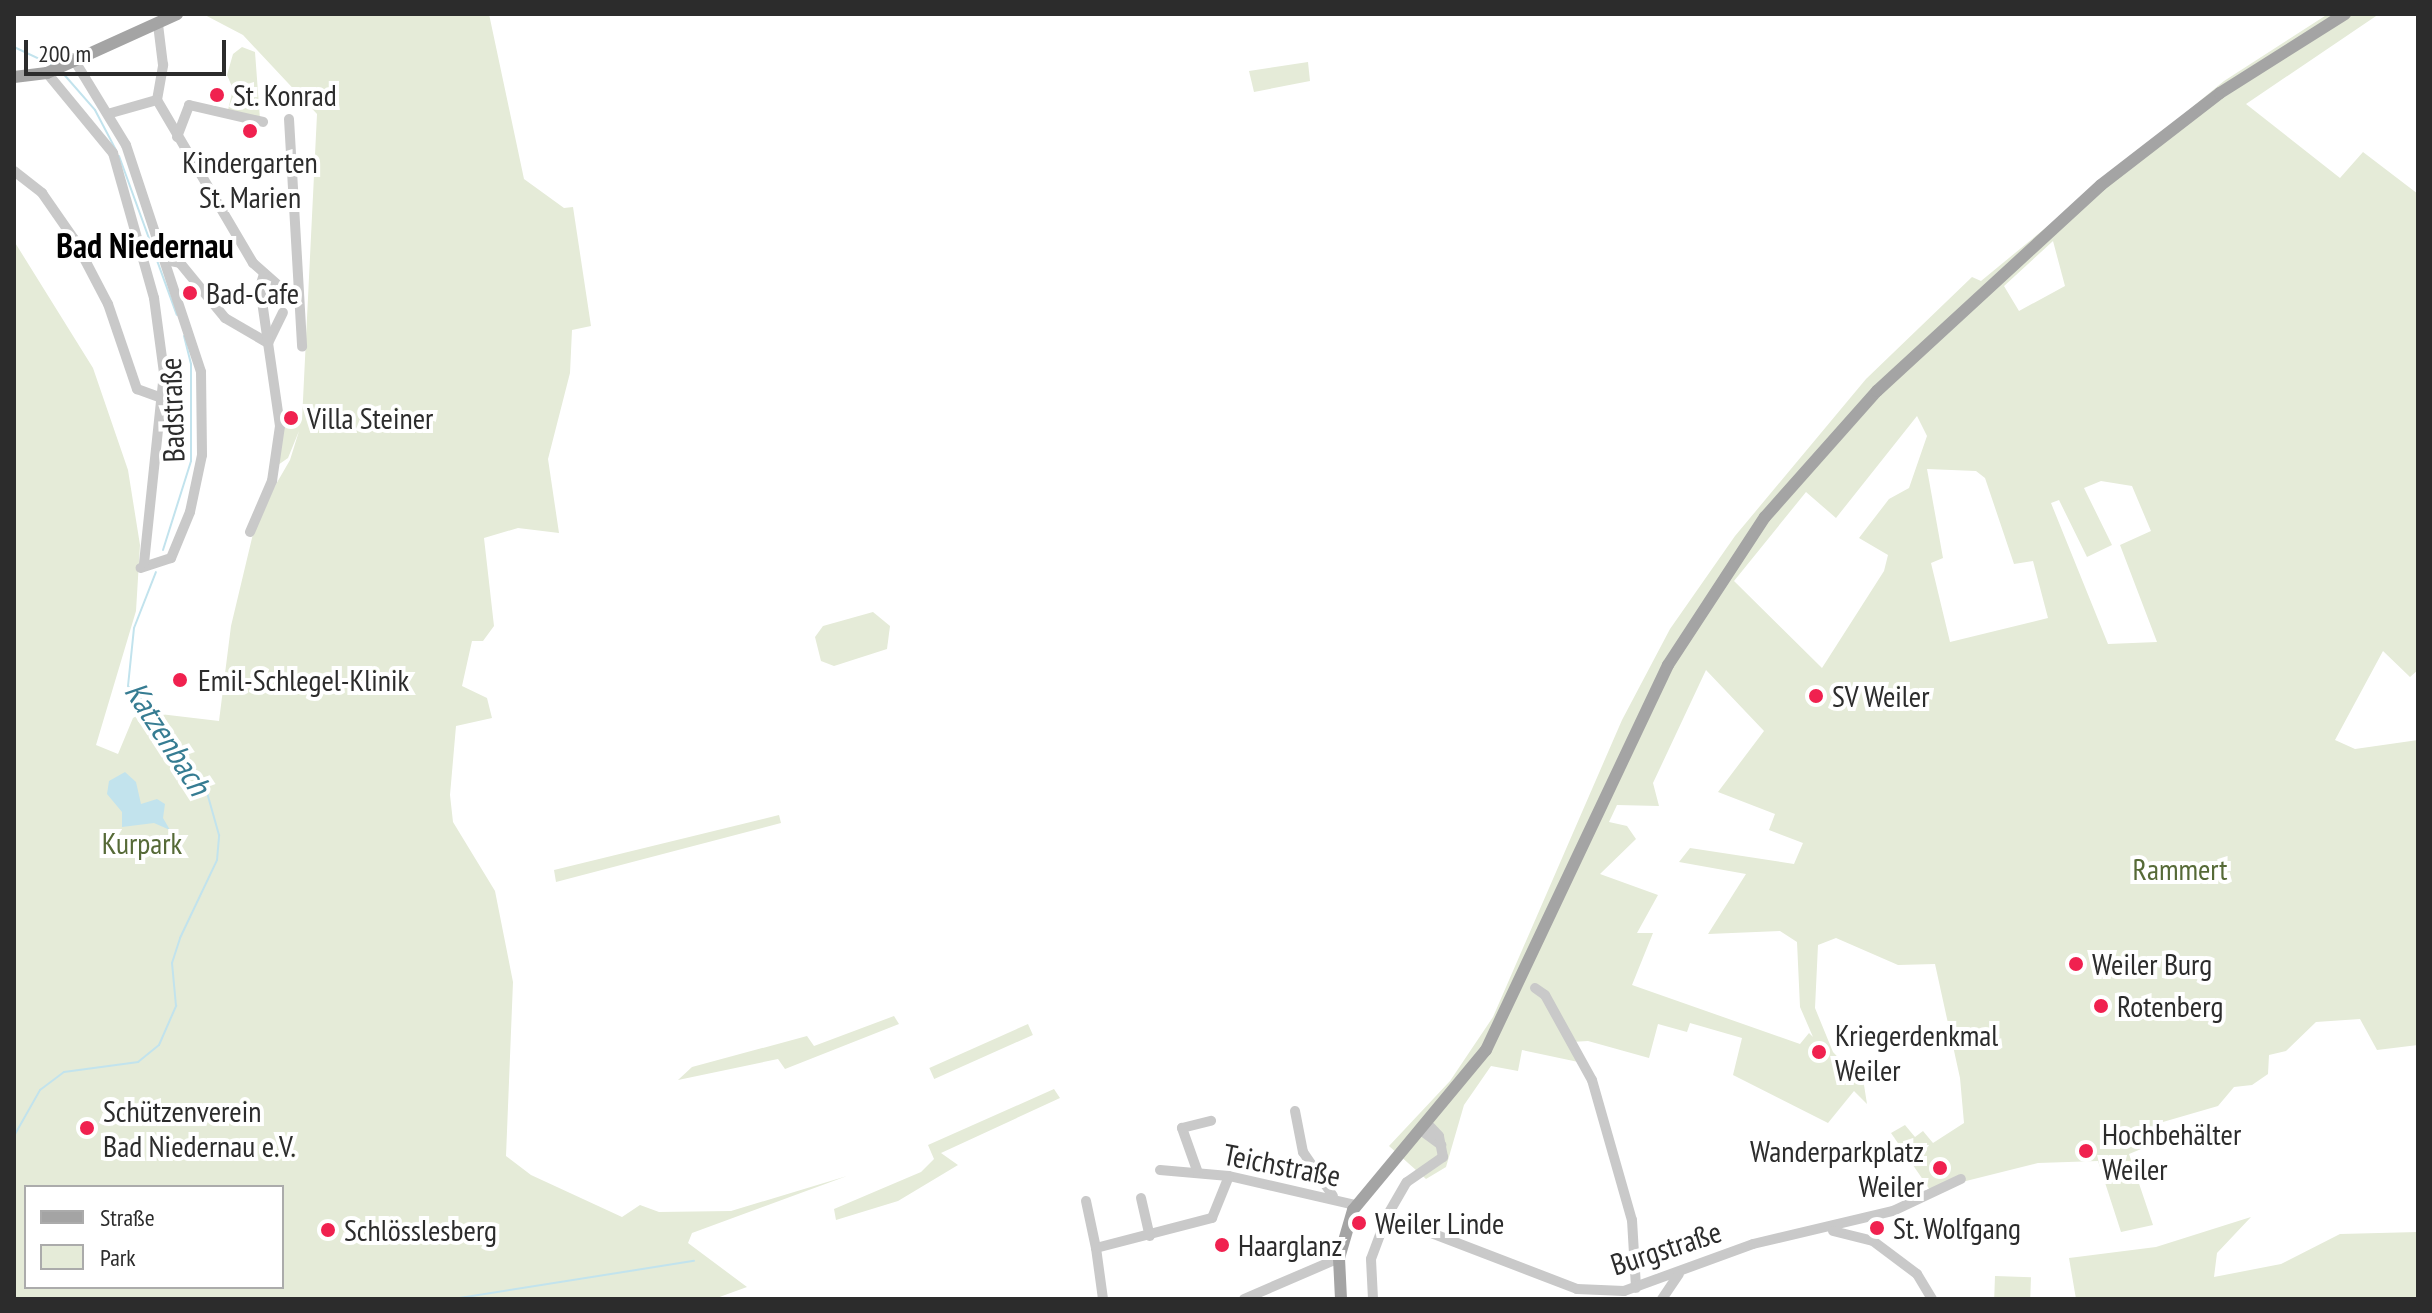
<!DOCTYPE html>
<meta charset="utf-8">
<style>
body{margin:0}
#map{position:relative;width:2432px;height:1313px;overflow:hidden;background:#fff;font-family:"PT Sans Narrow",sans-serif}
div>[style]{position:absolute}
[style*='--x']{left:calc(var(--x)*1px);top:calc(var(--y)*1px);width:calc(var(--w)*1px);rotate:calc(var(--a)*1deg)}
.green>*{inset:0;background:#e5ebd8;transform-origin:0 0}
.water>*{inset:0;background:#c2e3ed}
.stream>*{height:2px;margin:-1px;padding:0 1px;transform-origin:1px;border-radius:1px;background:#c2e3ed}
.minor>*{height:10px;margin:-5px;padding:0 5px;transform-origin:5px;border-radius:5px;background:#c9c9c9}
.major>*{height:12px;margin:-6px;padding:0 6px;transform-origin:6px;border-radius:6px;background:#a4a4a4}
.dots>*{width:22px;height:22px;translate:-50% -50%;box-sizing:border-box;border:4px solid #fff;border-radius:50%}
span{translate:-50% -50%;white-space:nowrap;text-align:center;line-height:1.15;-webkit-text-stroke:8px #fff;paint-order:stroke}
.poi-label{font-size:30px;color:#2c2c2c}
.left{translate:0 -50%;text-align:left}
.right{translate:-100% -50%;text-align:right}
.street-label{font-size:30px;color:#2c2c2c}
.park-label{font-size:30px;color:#566a37}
.water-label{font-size:32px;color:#367c92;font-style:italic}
.quarter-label{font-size:34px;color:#000;font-weight:700}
.frame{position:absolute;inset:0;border:16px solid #2c2c2c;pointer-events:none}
.legend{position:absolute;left:24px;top:1185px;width:260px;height:104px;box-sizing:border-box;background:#fff;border:2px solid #ababab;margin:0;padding:10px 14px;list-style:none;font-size:24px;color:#2c2c2c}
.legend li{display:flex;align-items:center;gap:16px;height:40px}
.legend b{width:40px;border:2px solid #ababab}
.scale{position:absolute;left:24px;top:40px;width:202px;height:36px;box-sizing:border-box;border:4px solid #2c2c2c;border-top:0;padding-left:10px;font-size:24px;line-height:28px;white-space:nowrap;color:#2c2c2c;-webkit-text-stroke:6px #fff;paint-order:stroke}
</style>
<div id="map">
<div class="green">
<i style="clip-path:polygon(evenodd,203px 14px,489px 14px,524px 179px,564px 208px,573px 207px,591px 326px,572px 330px,570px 373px,548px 459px,559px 533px,518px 528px,484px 538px,494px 626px,483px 641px,472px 641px,462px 686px,487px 698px,492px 718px,456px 726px,450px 795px,453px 822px,495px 891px,513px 982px,506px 1156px,531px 1175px,622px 1217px,640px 1205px,659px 1212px,731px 1211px,847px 1176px,692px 1233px,688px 1243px,747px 1287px,714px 1299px,14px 1299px,14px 241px,93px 368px,128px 470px,140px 545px,136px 611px,96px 745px,118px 754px,133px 718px,143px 712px,219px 721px,231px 626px,257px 517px,290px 460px,299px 431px,288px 458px,278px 465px,283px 427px,302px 420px,317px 114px,243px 35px,203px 14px,26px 1187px,282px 1187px,282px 1287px,26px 1287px,26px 1187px)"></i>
<i style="clip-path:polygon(evenodd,2328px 14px,2379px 14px,2246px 104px,2340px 178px,2363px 152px,2418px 194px,2418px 670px,2410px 677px,2383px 651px,2335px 740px,2355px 749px,2418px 740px,2418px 1045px,2377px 1050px,2360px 1019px,2316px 1022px,2286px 1051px,2269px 1055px,2268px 1074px,2252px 1085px,2234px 1087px,2218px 1106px,2156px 1124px,2163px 1140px,2129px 1154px,2153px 1225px,2121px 1232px,2098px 1161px,2038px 1163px,1930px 1190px,1891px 1133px,1905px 1125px,1915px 1137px,1923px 1131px,1933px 1143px,1964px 1123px,1960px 1078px,1935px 964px,1898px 965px,1836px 938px,1818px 945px,1815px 1008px,1833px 1052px,1864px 1085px,1867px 1104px,1854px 1091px,1828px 1123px,1733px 1075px,1742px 1038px,1690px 1023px,1687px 1032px,1658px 1024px,1649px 1058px,1588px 1041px,1571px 1042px,1583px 1063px,1522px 1050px,1518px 1071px,1491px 1066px,1464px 1105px,1446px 1167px,1426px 1179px,1389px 1146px,1450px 1081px,1493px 1017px,1622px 720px,1670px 629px,1735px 536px,1866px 379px,1972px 277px,1981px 281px,2224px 81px,2328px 14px,2053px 241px,2065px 286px,2019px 311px,2004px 286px,2053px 241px,2328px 14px,1917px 416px,1927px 436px,1909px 488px,1889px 499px,1859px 538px,1888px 555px,1884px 571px,1822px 668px,1734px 581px,1806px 492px,1836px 518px,1917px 416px,2328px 14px,1927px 469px,1976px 471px,1985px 478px,2014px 564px,2033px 561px,2048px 618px,1950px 642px,1931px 563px,1943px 558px,1927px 469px,2328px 14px,2101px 481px,2132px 486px,2151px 531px,2120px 545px,2157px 642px,2108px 644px,2051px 503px,2059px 500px,2087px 557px,2112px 545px,2084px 488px,2101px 481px,2328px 14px,1706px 670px,1764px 731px,1718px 792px,1775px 814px,1769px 830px,1803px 843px,1794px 864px,1690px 848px,1679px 862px,1746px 874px,1708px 934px,1780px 931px,1797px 942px,1800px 1007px,1813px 1037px,1809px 1033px,1800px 1044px,1632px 985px,1653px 933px,1637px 933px,1658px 895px,1600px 874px,1636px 839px,1627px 826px,1609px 822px,1617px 805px,1659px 806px,1653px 783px,1706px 670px)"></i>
<i style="clip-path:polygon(242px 47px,255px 52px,260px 119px,228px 110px,233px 89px,227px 75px,233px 54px)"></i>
<i style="clip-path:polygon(1308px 62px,1310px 81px,1254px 92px,1249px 71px)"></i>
<i style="clip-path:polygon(873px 612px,890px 626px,887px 649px,834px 666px,821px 661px,815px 637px,823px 626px)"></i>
<i style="clip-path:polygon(779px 815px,781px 823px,556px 882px,554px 870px)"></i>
<i style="clip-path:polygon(894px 1016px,899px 1024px,785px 1069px,778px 1059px,678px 1080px,692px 1067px,807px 1036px,814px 1046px)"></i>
<i style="left:1028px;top:1024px;width:12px;height:108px;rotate:66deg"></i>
<i style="clip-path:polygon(1054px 1089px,1060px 1098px,941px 1153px,958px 1165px,898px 1201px,836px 1220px,834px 1209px,921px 1172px,934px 1159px,928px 1145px)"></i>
<i style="clip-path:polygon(2251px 1217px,2217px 1253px,2214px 1277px,2281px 1264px,2340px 1234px,2418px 1232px,2418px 1299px,2076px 1299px,2069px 1258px,2156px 1247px)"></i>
<i style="left:1995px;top:1276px;width:36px;height:23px;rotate:2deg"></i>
</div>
<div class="water">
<i style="clip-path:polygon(125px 772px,136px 782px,141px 804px,157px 799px,165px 804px,163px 818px,170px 830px,154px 823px,122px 827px,122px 812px,107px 794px,109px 781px)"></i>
</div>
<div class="stream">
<i style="--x:14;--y:47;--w:42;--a:25.3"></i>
<i style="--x:61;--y:71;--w:52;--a:48.9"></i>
<i style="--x:95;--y:110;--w:45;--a:62.3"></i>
<i style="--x:119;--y:156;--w:169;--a:70"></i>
<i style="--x:163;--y:550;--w:93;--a:-72.5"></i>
<i style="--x:191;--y:461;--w:97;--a:-90"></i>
<i style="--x:191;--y:364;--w:29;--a:-104"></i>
<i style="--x:14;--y:1136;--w:53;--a:-60.5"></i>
<i style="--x:40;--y:1090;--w:30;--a:-37"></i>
<i style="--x:64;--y:1072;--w:75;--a:-7.7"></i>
<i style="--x:138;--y:1062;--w:27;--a:-39"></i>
<i style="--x:159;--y:1045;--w:43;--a:-66.4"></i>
<i style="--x:176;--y:1006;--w:43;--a:-95.3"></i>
<i style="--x:172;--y:963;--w:26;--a:-72"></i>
<i style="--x:180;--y:938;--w:86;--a:-64.6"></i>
<i style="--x:217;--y:860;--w:25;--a:-85"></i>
<i style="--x:219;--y:835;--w:48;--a:-105.8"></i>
<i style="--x:206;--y:789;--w:82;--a:-123.1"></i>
<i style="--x:161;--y:720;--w:47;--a:-134.1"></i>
<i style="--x:128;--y:686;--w:58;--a:-84.1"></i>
<i style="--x:134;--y:628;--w:60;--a:-68.6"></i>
<i style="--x:453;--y:1299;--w:244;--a:-9"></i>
</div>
<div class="minor">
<i style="--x:73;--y:58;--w:102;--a:58.7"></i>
<i style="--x:126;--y:145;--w:239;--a:71.7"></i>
<i style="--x:201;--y:372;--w:83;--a:89.3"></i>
<i style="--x:202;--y:455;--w:58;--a:101.9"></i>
<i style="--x:190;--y:512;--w:50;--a:112.4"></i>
<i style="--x:171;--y:558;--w:32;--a:162"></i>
<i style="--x:47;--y:73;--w:104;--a:50.5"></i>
<i style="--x:113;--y:153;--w:151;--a:74.2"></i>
<i style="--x:154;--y:298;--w:76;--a:82.4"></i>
<i style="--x:164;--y:373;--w:191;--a:96"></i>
<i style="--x:157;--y:100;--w:189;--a:59.5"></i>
<i style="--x:253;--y:263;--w:57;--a:41.5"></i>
<i style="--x:157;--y:100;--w:36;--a:-80"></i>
<i style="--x:163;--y:65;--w:39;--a:-97"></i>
<i style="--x:111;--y:113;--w:48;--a:-15.8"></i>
<i style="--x:289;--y:119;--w:228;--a:86.7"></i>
<i style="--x:177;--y:137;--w:34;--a:-69"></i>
<i style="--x:189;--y:105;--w:76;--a:12.9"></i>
<i style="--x:14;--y:171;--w:36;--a:38"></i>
<i style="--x:42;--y:193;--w:56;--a:55.2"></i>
<i style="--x:74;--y:239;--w:73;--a:62.4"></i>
<i style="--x:108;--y:304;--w:90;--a:71.2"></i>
<i style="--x:137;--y:389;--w:27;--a:20"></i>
<i style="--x:166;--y:260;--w:14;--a:12"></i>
<i style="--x:180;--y:263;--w:71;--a:50.7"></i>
<i style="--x:225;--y:318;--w:50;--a:30.2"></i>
<i style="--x:268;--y:343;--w:34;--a:-64"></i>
<i style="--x:250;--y:532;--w:56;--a:-66.7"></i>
<i style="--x:272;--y:481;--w:56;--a:-81.7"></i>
<i style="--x:280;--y:426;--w:140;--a:-98.2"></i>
<i style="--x:260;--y:287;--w:14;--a:-73"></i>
<i style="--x:1535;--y:988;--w:12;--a:35"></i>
<i style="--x:1545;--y:995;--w:97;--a:61.1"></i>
<i style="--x:1592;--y:1080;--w:146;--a:74.1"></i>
<i style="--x:1632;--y:1220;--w:68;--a:86.6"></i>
<i style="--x:1295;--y:1111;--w:42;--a:79"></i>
<i style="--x:1303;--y:1152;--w:53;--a:55.7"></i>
<i style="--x:1422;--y:1131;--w:24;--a:36"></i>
<i style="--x:1160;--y:1170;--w:69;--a:5"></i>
<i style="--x:1229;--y:1176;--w:130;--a:12.9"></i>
<i style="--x:1198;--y:1173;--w:48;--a:-109.6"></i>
<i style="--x:1182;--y:1128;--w:30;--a:-14"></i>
<i style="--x:1141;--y:1198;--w:39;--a:77"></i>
<i style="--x:1086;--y:1201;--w:48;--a:78"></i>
<i style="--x:1387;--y:1216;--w:204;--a:21"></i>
<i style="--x:1577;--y:1289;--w:47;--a:2.4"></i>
<i style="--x:1624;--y:1291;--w:137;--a:-20"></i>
<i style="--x:1753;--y:1244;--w:144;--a:-13.3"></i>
<i style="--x:1893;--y:1211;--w:75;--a:-25.2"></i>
<i style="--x:1833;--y:1231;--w:41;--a:14"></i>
<i style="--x:1873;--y:1241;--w:55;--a:36.9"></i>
<i style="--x:1917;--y:1274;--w:29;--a:59"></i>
<i style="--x:1103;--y:1299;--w:51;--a:-97.8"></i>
<i style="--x:1096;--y:1248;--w:120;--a:-14.5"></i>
<i style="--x:1212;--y:1218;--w:45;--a:-68"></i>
<i style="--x:1244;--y:1299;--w:103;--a:-23.3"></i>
<i style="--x:1373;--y:1299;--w:40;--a:-92.9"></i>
<i style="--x:1371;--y:1259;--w:46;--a:-69.6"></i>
<i style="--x:1387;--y:1216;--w:39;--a:-60"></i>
<i style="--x:1407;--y:1182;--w:44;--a:-34.8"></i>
<i style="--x:1443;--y:1157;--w:21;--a:-101"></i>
<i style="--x:1439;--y:1136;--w:16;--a:-133"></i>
<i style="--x:1662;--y:1299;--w:30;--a:-56"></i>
</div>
<div class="major">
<i style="--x:14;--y:77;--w:33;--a:-7"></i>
<i style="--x:47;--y:73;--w:143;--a:-24.4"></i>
<i style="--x:1341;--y:1299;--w:41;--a:-92.8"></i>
<i style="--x:1339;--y:1258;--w:50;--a:-73.7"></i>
<i style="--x:1353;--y:1210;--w:208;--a:-50.3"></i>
<i style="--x:1486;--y:1050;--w:426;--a:-64.7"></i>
<i style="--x:1668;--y:665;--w:177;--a:-56.8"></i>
<i style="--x:1765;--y:517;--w:169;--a:-48.4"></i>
<i style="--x:1877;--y:391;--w:304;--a:-42.6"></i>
<i style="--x:2101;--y:185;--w:150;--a:-37.7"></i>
<i style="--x:2220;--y:93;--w:148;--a:-32.3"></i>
</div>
<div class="dots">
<i style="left:217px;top:95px;background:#f0214f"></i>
<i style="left:250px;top:131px;background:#f0214f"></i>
<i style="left:190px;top:293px;background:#f0214f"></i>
<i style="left:291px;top:418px;background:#f0214f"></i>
<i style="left:180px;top:680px;background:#f0214f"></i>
<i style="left:1816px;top:696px;background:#f0214f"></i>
<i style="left:2076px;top:964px;background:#f0214f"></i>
<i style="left:2101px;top:1006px;background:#f0214f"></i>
<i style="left:1819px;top:1052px;background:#f0214f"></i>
<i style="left:87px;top:1128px;background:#f0214f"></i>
<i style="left:2086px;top:1151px;background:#f0214f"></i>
<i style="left:1940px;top:1168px;background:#f0214f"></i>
<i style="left:1359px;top:1223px;background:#f0214f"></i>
<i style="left:1877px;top:1228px;background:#f0214f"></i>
<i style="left:328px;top:1230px;background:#f0214f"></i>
<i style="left:1222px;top:1245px;background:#f0214f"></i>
</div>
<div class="poi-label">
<span class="left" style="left:233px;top:95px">St. Konrad</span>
<span style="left:250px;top:179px">Kindergarten<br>St. Marien</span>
<span class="left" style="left:206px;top:293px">Bad-Cafe</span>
<span class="left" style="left:307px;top:418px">Villa Steiner</span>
<span class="left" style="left:198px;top:680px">Emil-Schlegel-Klinik</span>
<span class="left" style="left:1832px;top:696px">SV Weiler</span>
<span class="left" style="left:2092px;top:964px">Weiler Burg</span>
<span class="left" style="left:2117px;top:1006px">Rotenberg</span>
<span class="left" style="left:1835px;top:1052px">Kriegerdenkmal<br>Weiler</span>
<span class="left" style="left:103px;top:1128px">Schützenverein<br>Bad Niedernau e.V.</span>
<span class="left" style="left:2102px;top:1151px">Hochbehälter<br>Weiler</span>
<span class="right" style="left:1924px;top:1168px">Wanderparkplatz<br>Weiler</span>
<span class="left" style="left:1375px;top:1223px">Weiler Linde</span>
<span class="left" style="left:1893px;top:1228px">St. Wolfgang</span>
<span class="left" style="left:344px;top:1230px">Schlösslesberg</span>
<span class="left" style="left:1238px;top:1245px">Haarglanz</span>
</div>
<div class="street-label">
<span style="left:172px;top:410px;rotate:-92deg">Badstraße</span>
<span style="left:1282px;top:1165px;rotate:11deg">Teichstraße</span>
<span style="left:1666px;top:1248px;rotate:-18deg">Burgstraße</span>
</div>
<div class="park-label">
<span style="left:142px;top:843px">Kurpark</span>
<span style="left:2180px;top:869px">Rammert</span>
</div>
<div class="water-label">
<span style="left:168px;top:738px;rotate:57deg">Katzenbach</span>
</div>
<div class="quarter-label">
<span style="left:145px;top:246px">Bad Niedernau</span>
</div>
<div class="frame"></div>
<ul class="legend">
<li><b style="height:10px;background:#a4a4a4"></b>Straße</li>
<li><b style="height:22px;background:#e5ebd8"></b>Park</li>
</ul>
<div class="scale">200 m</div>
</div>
